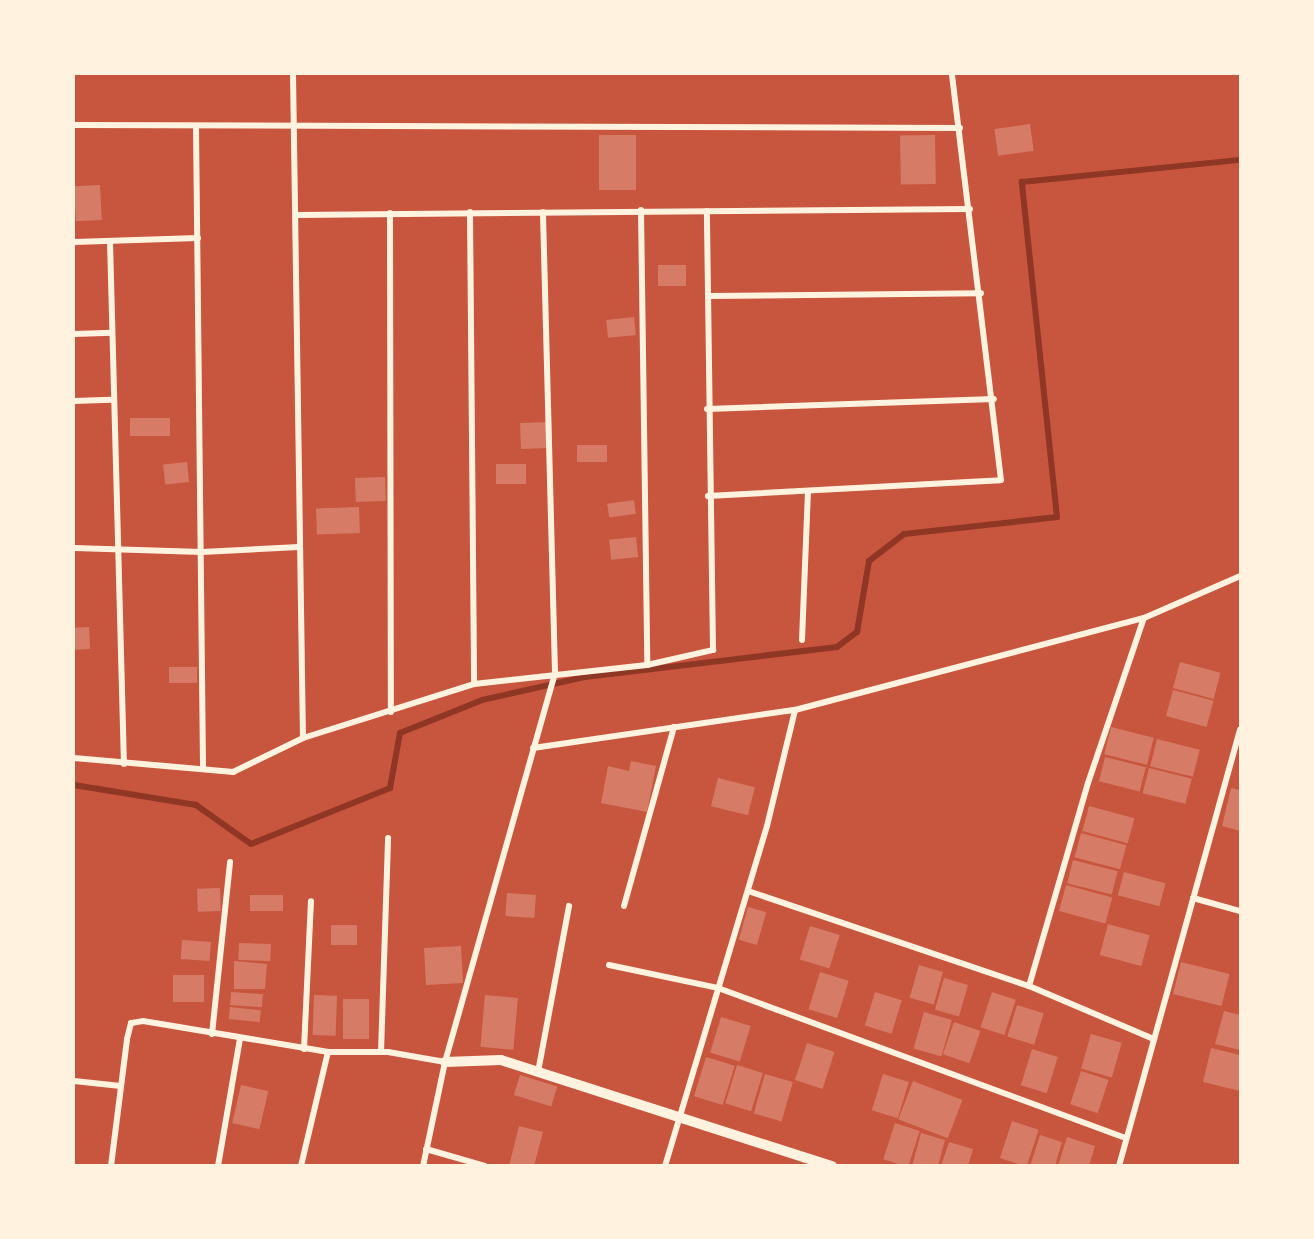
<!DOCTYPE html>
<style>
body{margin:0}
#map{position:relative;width:1314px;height:1239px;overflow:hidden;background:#c8553d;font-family:"Exo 2",sans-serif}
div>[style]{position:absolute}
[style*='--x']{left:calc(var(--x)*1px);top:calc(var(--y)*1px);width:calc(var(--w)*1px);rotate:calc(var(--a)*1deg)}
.stream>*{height:6px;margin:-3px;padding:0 3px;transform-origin:3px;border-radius:3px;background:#8f3625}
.building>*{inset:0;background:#d67c66;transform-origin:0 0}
.minor>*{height:6px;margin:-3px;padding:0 3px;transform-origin:3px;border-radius:3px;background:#fff3e0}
.tertiary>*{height:10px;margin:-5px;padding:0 5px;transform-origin:5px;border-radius:5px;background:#fff3e0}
span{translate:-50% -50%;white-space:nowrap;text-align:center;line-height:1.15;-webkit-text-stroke:6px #fff3e0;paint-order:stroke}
.frame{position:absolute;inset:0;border:75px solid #fff3e0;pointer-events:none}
</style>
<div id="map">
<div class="stream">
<i style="--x:74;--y:785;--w:124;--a:9.3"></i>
<i style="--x:196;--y:805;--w:67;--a:35.3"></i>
<i style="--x:251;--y:844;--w:150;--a:-21.9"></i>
<i style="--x:390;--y:788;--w:56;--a:-79.7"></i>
<i style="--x:400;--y:733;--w:88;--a:-21.9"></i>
<i style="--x:482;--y:700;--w:106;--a:-12.6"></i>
<i style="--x:585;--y:677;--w:254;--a:-6.8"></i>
<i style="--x:837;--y:647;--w:25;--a:-37"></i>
<i style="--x:857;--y:632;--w:72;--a:-80.4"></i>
<i style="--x:869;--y:561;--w:44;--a:-37.6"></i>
<i style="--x:904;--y:534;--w:154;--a:-6.3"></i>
<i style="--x:1057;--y:517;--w:337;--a:-96"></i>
<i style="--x:1022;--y:182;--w:219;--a:-5.8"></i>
</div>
<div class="building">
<i style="left:1030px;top:124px;width:27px;height:36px;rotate:82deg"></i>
<i style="left:599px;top:135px;width:37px;height:55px"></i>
<i style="left:935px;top:135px;width:49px;height:35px;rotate:89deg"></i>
<i style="left:100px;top:185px;width:35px;height:26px;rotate:87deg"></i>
<i style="left:686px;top:265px;width:21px;height:28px;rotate:90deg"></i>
<i style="left:634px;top:317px;width:18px;height:28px;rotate:84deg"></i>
<i style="left:170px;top:418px;width:18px;height:40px;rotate:90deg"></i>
<i style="left:548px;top:422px;width:26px;height:28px;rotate:88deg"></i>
<i style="left:577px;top:445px;width:30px;height:17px"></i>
<i style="left:187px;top:462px;width:20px;height:24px;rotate:84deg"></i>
<i style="left:496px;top:464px;width:30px;height:20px"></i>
<i style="left:385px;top:477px;width:24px;height:30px;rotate:88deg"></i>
<i style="left:634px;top:500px;width:14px;height:27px;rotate:82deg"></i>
<i style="left:359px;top:507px;width:26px;height:43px;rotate:88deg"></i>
<i style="left:636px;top:537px;width:20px;height:27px;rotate:84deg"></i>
<i style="left:89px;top:627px;width:22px;height:15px;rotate:87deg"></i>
<i style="left:1180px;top:662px;width:42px;height:27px;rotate:15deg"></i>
<i style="left:197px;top:667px;width:16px;height:28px;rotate:90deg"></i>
<i style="left:1173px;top:690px;width:42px;height:27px;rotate:15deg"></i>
<i style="left:1111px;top:727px;width:44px;height:28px;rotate:14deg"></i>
<i style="left:1157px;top:739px;width:44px;height:28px;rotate:14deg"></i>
<i style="left:1105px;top:757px;width:42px;height:25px;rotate:14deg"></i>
<i style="clip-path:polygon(631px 761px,656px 766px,647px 812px,601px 803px,608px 766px,629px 771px)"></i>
<i style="left:1149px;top:768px;width:44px;height:26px;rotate:14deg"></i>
<i style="left:718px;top:778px;width:38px;height:29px;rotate:14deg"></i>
<i style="clip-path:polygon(1231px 788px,1240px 790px,1240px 831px,1222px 826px)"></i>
<i style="left:1089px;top:806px;width:47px;height:26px;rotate:15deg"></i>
<i style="left:1081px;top:833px;width:47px;height:25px;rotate:15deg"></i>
<i style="left:1073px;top:860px;width:46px;height:24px;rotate:14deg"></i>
<i style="left:1124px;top:872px;width:43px;height:24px;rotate:15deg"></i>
<i style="left:1066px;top:885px;width:48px;height:27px;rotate:15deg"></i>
<i style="left:220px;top:888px;width:23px;height:23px;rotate:88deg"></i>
<i style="left:507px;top:893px;width:29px;height:23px;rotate:4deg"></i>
<i style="left:250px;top:895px;width:33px;height:16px"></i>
<i style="left:748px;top:907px;width:19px;height:34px;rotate:16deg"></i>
<i style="left:1108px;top:924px;width:43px;height:32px;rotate:15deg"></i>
<i style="left:331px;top:925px;width:26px;height:20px"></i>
<i style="left:810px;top:926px;width:31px;height:35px;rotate:17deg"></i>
<i style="left:182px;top:940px;width:29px;height:19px;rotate:4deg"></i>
<i style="left:239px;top:943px;width:32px;height:17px;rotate:2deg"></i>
<i style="left:461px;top:946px;width:37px;height:37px;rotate:87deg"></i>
<i style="clip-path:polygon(234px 961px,267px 964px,265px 989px,234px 989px)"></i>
<i style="left:1181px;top:962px;width:50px;height:33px;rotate:14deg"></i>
<i style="left:919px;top:965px;width:25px;height:34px;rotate:16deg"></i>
<i style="left:820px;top:972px;width:30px;height:39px;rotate:17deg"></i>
<i style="left:173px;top:975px;width:31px;height:27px"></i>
<i style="left:944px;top:978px;width:25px;height:33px;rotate:16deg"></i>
<i style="left:231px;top:992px;width:32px;height:13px;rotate:4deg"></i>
<i style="left:875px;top:992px;width:28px;height:35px;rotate:17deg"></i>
<i style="left:992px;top:992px;width:25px;height:37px;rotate:18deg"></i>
<i style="left:314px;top:995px;width:23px;height:40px;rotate:2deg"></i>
<i style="left:485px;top:995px;width:33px;height:52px;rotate:5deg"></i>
<i style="left:343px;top:999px;width:26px;height:40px"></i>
<i style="left:1017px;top:1005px;width:28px;height:33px;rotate:17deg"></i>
<i style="left:230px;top:1007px;width:31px;height:12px;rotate:6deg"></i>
<i style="clip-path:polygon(1224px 1011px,1240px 1015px,1240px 1050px,1215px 1044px)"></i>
<i style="left:924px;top:1012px;width:29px;height:38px;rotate:16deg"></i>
<i style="left:721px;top:1017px;width:31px;height:37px;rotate:17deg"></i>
<i style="left:954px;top:1022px;width:28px;height:34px;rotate:19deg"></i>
<i style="left:1091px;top:1034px;width:32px;height:36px;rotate:16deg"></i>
<i style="left:807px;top:1043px;width:29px;height:39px;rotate:18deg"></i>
<i style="clip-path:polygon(1211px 1048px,1240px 1055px,1240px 1091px,1203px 1082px)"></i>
<i style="left:1032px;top:1049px;width:27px;height:38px;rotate:17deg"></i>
<i style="left:706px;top:1057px;width:30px;height:41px;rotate:17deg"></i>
<i style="left:737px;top:1065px;width:27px;height:40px;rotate:17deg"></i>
<i style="left:1081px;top:1071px;width:29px;height:35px;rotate:18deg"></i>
<i style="left:765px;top:1074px;width:29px;height:41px;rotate:16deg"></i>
<i style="left:883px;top:1074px;width:27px;height:38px;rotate:17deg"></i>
<i style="left:520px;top:1075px;width:39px;height:21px;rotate:17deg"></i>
<i style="left:913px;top:1081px;width:53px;height:41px;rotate:21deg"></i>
<i style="left:241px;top:1085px;width:28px;height:39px;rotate:13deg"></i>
<i style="left:1012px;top:1121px;width:28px;height:39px;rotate:18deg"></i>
<i style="left:895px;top:1123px;width:26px;height:38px;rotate:18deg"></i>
<i style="clip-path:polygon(519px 1126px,543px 1132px,534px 1166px,509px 1166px)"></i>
<i style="clip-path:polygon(921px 1133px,945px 1140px,938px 1166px,912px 1166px)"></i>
<i style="clip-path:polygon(1040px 1135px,1062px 1142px,1055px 1166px,1030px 1166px)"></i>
<i style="clip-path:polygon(1067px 1137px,1095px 1146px,1089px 1166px,1058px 1166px)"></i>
<i style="clip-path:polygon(949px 1142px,973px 1149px,968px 1166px,941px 1166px)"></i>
</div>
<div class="minor">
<i style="--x:293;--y:74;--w:664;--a:89.14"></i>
<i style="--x:74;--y:125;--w:886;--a:0.19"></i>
<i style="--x:196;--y:128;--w:640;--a:89.37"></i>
<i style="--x:641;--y:210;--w:455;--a:89.2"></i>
<i style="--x:470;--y:212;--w:472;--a:89.5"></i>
<i style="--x:390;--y:213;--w:499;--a:89.9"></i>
<i style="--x:297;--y:215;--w:673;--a:-0.51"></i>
<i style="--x:110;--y:241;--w:523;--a:88.47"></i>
<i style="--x:74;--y:242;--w:124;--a:-1.8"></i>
<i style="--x:708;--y:296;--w:273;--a:-0.6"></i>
<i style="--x:74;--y:334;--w:38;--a:-2"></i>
<i style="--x:74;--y:401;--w:37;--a:-2"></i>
<i style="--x:707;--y:409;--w:287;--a:-2"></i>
<i style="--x:708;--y:496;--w:293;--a:-3.1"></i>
<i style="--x:1001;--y:480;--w:409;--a:-96.9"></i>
<i style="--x:74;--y:548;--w:128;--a:1.8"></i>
<i style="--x:202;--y:552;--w:97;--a:-3"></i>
<i style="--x:802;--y:640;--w:148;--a:-87.7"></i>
<i style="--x:533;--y:748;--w:265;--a:-8.3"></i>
<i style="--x:795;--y:710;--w:361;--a:-14.8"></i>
<i style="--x:1144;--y:618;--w:105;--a:-23.6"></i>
<i style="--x:74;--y:758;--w:160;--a:5"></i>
<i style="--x:233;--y:772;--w:78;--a:-25.9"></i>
<i style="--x:303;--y:738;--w:179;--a:-17.5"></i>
<i style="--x:474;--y:684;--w:174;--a:-6.3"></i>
<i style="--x:647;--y:665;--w:68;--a:-12.8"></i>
<i style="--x:713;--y:650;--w:439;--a:-90.8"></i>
<i style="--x:748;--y:891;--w:297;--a:18.7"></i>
<i style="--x:1029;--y:986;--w:136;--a:23"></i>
<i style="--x:1193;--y:898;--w:49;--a:15.5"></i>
<i style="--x:624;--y:906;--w:186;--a:-74.4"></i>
<i style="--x:609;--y:965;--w:111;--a:11.9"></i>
<i style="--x:718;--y:988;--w:435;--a:20.2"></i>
<i style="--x:1029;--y:986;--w:211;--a:-73.8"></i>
<i style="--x:1088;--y:783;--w:174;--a:-71.3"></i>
<i style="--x:212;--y:1034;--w:173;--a:-84"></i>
<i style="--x:304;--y:1049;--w:148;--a:-87.3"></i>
<i style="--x:381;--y:1052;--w:214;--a:-88.1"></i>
<i style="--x:445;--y:1062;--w:405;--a:-74.2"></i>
<i style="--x:555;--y:672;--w:460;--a:-91.5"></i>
<i style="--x:538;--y:1072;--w:169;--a:-79.4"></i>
<i style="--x:74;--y:1081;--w:47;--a:6.1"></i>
<i style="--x:426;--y:1149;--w:61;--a:16.1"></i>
<i style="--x:111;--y:1166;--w:128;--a:-82.8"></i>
<i style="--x:127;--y:1039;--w:16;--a:-76"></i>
<i style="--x:131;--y:1023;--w:12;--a:-9"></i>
<i style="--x:143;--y:1021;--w:188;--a:9.5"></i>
<i style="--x:328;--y:1052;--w:60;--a:0"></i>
<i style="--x:388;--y:1052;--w:58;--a:10"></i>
<i style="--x:445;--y:1062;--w:106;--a:101.9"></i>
<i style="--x:218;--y:1166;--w:129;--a:-80.2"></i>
<i style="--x:301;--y:1166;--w:117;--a:-76.7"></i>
<i style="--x:665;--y:1166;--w:355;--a:-73.3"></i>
<i style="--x:767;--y:826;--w:119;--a:-76.4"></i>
<i style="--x:1119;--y:1166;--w:453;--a:-74.5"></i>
</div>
<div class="tertiary">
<i style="--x:445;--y:1062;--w:56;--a:-2"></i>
<i style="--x:501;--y:1060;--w:348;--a:17.8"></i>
</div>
<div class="frame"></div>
</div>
